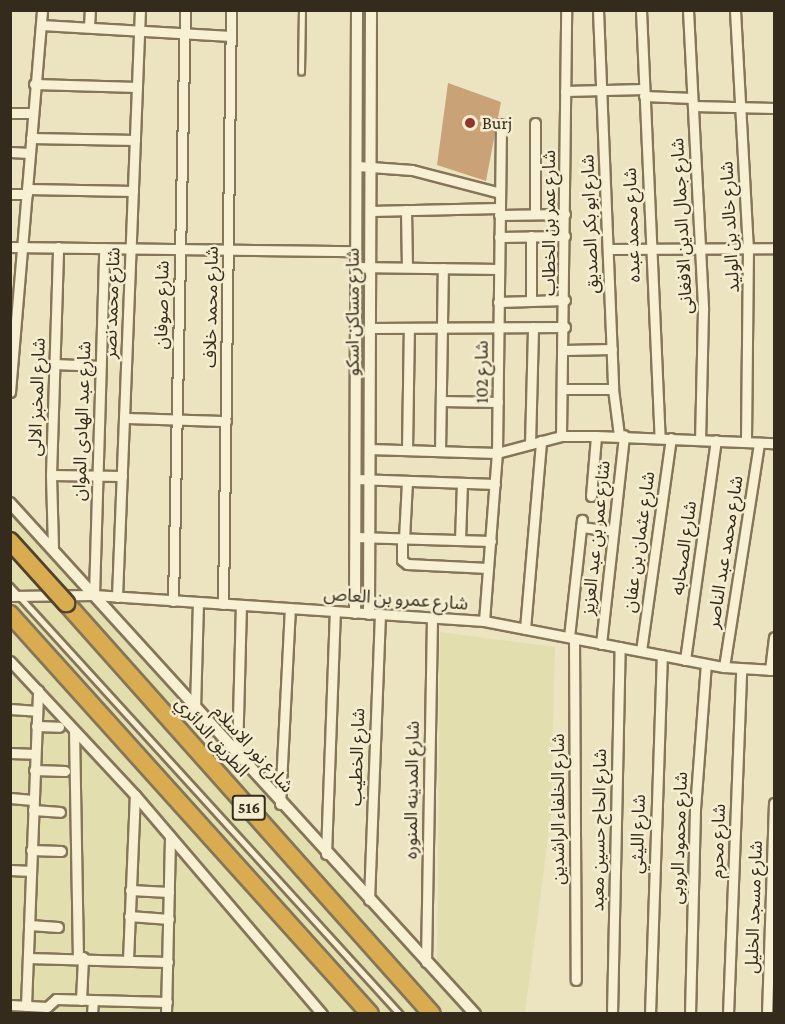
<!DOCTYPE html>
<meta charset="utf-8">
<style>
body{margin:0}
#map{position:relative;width:785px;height:1024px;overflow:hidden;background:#ece4c0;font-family:"Crimson Pro","Noto Sans Arabic",serif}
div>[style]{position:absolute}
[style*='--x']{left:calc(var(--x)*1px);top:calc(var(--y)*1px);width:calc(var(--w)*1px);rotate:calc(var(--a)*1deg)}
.farmland>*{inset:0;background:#e2deae}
.building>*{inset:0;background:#caa277}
.roads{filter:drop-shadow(2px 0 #857559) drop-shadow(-2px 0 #857559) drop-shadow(0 2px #857559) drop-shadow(0 -2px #857559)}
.service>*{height:4.5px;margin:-2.25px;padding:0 2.25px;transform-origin:2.25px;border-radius:2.25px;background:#f8f0d3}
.minor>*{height:9px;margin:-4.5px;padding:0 4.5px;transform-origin:4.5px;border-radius:4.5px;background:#f8f0d3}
.tertiary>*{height:10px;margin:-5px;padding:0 5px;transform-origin:5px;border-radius:5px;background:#f8f0d3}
.motorway>*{height:16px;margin:-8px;padding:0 8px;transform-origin:8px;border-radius:8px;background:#daac52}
.bridges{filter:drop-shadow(2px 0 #52422d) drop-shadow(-2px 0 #52422d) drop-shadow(0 2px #52422d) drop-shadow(0 -2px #52422d)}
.motorway-bridge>*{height:16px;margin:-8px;padding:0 8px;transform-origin:8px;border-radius:8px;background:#daac52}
.dots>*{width:16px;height:16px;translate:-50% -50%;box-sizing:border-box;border:3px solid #f4edd0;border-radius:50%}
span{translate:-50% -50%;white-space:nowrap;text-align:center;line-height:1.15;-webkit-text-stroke:5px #f4edd0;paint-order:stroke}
.shield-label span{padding:2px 4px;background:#f4edd0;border:2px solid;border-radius:4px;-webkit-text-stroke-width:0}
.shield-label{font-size:16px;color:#352b1d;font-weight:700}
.poi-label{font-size:18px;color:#352b1d}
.left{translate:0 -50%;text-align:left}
.street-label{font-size:18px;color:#352b1d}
.frame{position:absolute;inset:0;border:12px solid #352b1d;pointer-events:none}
</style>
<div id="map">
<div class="farmland">
<i style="clip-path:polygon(10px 500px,437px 978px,440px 632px,555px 647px,551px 816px,525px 1013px,11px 1013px)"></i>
</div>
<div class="building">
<i style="clip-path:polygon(448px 83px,501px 102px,486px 181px,437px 165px)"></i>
</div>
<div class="roads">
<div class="service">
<i style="--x:301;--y:72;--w:62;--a:-89.1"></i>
<i style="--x:10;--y:586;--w:579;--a:47.66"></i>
</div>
<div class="minor">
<i style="--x:598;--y:10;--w:379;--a:87.7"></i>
<i style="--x:613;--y:389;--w:46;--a:82.6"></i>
<i style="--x:641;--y:10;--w:427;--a:87.5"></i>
<i style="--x:688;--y:10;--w:300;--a:87.1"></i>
<i style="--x:703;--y:310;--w:129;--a:91.3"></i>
<i style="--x:735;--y:10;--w:238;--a:86.9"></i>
<i style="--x:748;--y:248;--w:194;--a:90.6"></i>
<i style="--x:41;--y:25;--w:190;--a:3.3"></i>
<i style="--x:89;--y:27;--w:17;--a:-87"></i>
<i style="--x:34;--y:84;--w:103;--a:1.7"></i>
<i style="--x:565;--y:91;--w:79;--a:-1.5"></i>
<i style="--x:644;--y:96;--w:48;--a:2.4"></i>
<i style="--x:693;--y:106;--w:81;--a:1.4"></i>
<i style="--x:10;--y:113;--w:22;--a:0"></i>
<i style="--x:535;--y:123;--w:91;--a:90"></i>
<i style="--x:31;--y:138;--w:104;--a:1.1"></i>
<i style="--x:10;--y:152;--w:20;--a:3"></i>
<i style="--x:357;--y:166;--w:55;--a:4.2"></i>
<i style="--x:412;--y:170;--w:91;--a:14.6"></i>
<i style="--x:27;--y:189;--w:106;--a:1.1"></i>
<i style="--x:10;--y:194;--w:17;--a:0"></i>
<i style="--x:406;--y:210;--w:57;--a:89"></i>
<i style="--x:370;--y:211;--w:129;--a:-1.3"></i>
<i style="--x:499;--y:215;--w:66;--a:-0.9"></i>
<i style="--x:499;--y:237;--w:66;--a:-0.9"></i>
<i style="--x:10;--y:247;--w:346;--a:0.7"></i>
<i style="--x:608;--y:249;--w:166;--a:-0.3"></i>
<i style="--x:356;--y:267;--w:143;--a:0.8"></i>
<i style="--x:531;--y:301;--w:65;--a:-90"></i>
<i style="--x:498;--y:302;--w:67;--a:-1.7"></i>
<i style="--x:370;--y:328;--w:195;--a:-0.3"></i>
<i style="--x:564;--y:350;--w:48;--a:-1.2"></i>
<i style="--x:54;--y:364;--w:46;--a:2.5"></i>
<i style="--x:563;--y:389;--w:50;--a:0"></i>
<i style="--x:10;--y:392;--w:383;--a:-85.2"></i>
<i style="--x:441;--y:401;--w:57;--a:1"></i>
<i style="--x:124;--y:418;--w:102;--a:1.7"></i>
<i style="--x:561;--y:436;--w:426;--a:-89.3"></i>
<i style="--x:530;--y:444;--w:117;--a:-88.5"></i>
<i style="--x:369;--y:449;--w:128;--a:1.8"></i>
<i style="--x:497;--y:453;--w:66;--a:-14.9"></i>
<i style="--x:561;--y:436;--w:35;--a:0"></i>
<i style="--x:596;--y:436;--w:178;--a:2.3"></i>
<i style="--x:407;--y:450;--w:122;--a:-89.1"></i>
<i style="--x:440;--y:451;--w:183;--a:-89.1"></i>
<i style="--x:51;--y:475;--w:71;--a:0.8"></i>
<i style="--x:356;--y:479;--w:139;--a:2.1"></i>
<i style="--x:591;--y:496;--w:60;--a:-85.2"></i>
<i style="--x:581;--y:527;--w:32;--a:7"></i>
<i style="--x:355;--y:537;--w:136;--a:1.7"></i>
<i style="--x:402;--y:539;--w:21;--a:90"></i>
<i style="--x:402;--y:560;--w:6;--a:39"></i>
<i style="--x:407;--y:564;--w:81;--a:2.8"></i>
<i style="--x:404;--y:539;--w:58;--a:-87"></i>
<i style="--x:460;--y:540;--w:57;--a:-88"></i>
<i style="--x:53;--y:547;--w:72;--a:-91.6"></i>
<i style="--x:51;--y:475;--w:228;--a:-88.2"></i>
<i style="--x:94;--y:595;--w:347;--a:-88.3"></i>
<i style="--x:10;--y:596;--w:84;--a:-0.7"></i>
<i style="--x:94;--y:595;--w:391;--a:3.8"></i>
<i style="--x:484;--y:621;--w:244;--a:10.9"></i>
<i style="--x:724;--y:667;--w:50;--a:3.4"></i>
<i style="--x:117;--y:597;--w:587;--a:-87.76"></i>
<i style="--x:173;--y:601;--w:591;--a:-88.84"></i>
<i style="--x:223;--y:604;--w:594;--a:-89.23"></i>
<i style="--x:484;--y:621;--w:169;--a:-85.6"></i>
<i style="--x:497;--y:453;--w:329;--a:-89.3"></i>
<i style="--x:525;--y:629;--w:189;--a:-85.1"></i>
<i style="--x:569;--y:637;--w:118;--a:-83.7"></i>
<i style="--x:574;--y:639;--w:341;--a:89.7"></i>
<i style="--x:601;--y:644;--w:210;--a:-83.7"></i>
<i style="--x:641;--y:651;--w:215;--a:-82"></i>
<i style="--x:685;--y:660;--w:222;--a:-82"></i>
<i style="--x:10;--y:661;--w:183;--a:47"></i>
<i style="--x:135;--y:795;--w:288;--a:49.5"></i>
<i style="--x:724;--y:667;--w:227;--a:-81.1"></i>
<i style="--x:770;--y:670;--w:33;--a:-83"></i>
<i style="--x:10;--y:709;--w:27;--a:4"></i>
<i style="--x:195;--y:709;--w:107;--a:-88.4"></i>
<i style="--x:36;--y:726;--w:23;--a:2"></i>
<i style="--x:74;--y:730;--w:229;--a:89"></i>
<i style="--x:10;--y:753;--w:25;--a:2"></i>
<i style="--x:237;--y:756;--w:151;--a:-88.5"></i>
<i style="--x:34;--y:770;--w:31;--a:2"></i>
<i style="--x:10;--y:798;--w:23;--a:5"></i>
<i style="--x:280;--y:804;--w:195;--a:-87.1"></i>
<i style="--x:33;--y:810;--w:27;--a:4"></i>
<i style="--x:31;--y:850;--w:30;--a:2"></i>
<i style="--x:326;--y:854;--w:242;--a:-87.9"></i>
<i style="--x:10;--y:870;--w:21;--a:3"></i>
<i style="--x:130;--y:890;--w:39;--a:3"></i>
<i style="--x:369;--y:900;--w:285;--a:-87.8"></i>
<i style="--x:129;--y:916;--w:40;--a:4.3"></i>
<i style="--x:29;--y:925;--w:29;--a:4"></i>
<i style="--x:28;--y:958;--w:140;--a:1.6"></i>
<i style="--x:128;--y:960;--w:165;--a:-87.6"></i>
<i style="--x:426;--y:962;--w:344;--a:-89"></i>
<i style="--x:81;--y:1000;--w:43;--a:-87.3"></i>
<i style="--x:10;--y:1005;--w:37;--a:3"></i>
<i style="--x:47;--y:1007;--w:12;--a:-42"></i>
<i style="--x:56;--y:999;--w:111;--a:1.5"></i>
<i style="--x:26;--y:1006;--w:316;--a:-87.8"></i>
<i style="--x:92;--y:1014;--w:14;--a:-86"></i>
<i style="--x:166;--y:1014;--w:178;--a:-88.7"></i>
<i style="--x:612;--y:1014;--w:367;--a:-88.8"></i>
<i style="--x:650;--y:1014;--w:359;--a:-88.1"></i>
<i style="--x:690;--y:1014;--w:205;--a:-88.6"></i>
<i style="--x:695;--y:809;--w:145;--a:-85.7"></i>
<i style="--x:728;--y:1014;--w:345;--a:-87.8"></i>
<i style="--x:767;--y:1014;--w:211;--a:-88.1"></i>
</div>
<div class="tertiary">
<i style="--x:10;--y:503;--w:691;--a:47.7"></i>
<i style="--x:355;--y:613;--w:603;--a:-89.81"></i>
<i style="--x:369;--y:614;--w:604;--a:-89.81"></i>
</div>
<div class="motorway">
<i style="--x:66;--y:603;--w:550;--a:48.31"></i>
<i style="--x:10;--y:614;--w:538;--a:48.01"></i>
</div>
</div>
<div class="bridges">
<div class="motorway-bridge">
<i style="--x:10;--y:541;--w:84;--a:47.9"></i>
</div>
</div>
<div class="dots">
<i style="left:470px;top:123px;background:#92342b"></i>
</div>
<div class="shield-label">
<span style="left:249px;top:808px">516</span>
</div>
<div class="poi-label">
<span class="left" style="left:482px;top:123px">Burj</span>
</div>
<div class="street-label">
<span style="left:549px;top:223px;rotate:-90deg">شارع عمر بن الخطاب</span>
<span style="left:590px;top:224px;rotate:-92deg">شارع ابو بكر الصديق</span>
<span style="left:632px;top:225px;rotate:-92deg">شارع محمد عبده</span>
<span style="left:682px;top:226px;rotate:-93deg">شارع جمال الدين الافغانى</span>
<span style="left:730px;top:227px;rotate:-93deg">شارع خالد بن الوليد</span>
<span style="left:112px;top:303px;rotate:-88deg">شارع محمد نصر</span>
<span style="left:162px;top:305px;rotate:-89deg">شارع صوفان</span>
<span style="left:211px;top:307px;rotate:-89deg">شارع محمد خلاف</span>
<span style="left:353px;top:312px;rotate:-90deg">شارع مساكن اسكو</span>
<span style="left:482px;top:372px;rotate:-90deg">شارع 102</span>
<span style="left:37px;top:397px;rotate:-88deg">شارع المخبز الالى</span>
<span style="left:82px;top:421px;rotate:-88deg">شارع عبد الهادى الموان</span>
<span style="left:596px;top:538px;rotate:-84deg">شارع عمر بن عبد العزيز</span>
<span style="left:639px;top:542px;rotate:-82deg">شارع عثمان بن عفان</span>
<span style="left:684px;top:548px;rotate:-82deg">شارع الصحابه</span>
<span style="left:725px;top:552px;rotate:-81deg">شارع محمد عبد الناصر</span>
<span style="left:396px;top:599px;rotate:4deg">شارع عمرو بن العاص</span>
<span style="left:212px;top:737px;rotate:48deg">الطريق الدائري</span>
<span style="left:253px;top:749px;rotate:48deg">شارع نور الاسلام</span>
<span style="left:357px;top:757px;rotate:-88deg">شارع الخطيب</span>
<span style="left:412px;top:790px;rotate:-89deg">شارع المدينه المنوره</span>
<span style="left:558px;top:809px;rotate:-90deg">شارع الخلفاء الراشدين</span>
<span style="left:599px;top:830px;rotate:-89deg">شارع الحاج حسين معبد</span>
<span style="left:638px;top:834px;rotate:-88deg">شارع الليثي</span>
<span style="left:679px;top:838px;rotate:-88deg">شارع محمود الروبى</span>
<span style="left:718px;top:841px;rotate:-88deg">شارع محرم</span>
<span style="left:754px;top:907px;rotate:-88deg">شارع مسجد الخليل</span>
</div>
<div class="frame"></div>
</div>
